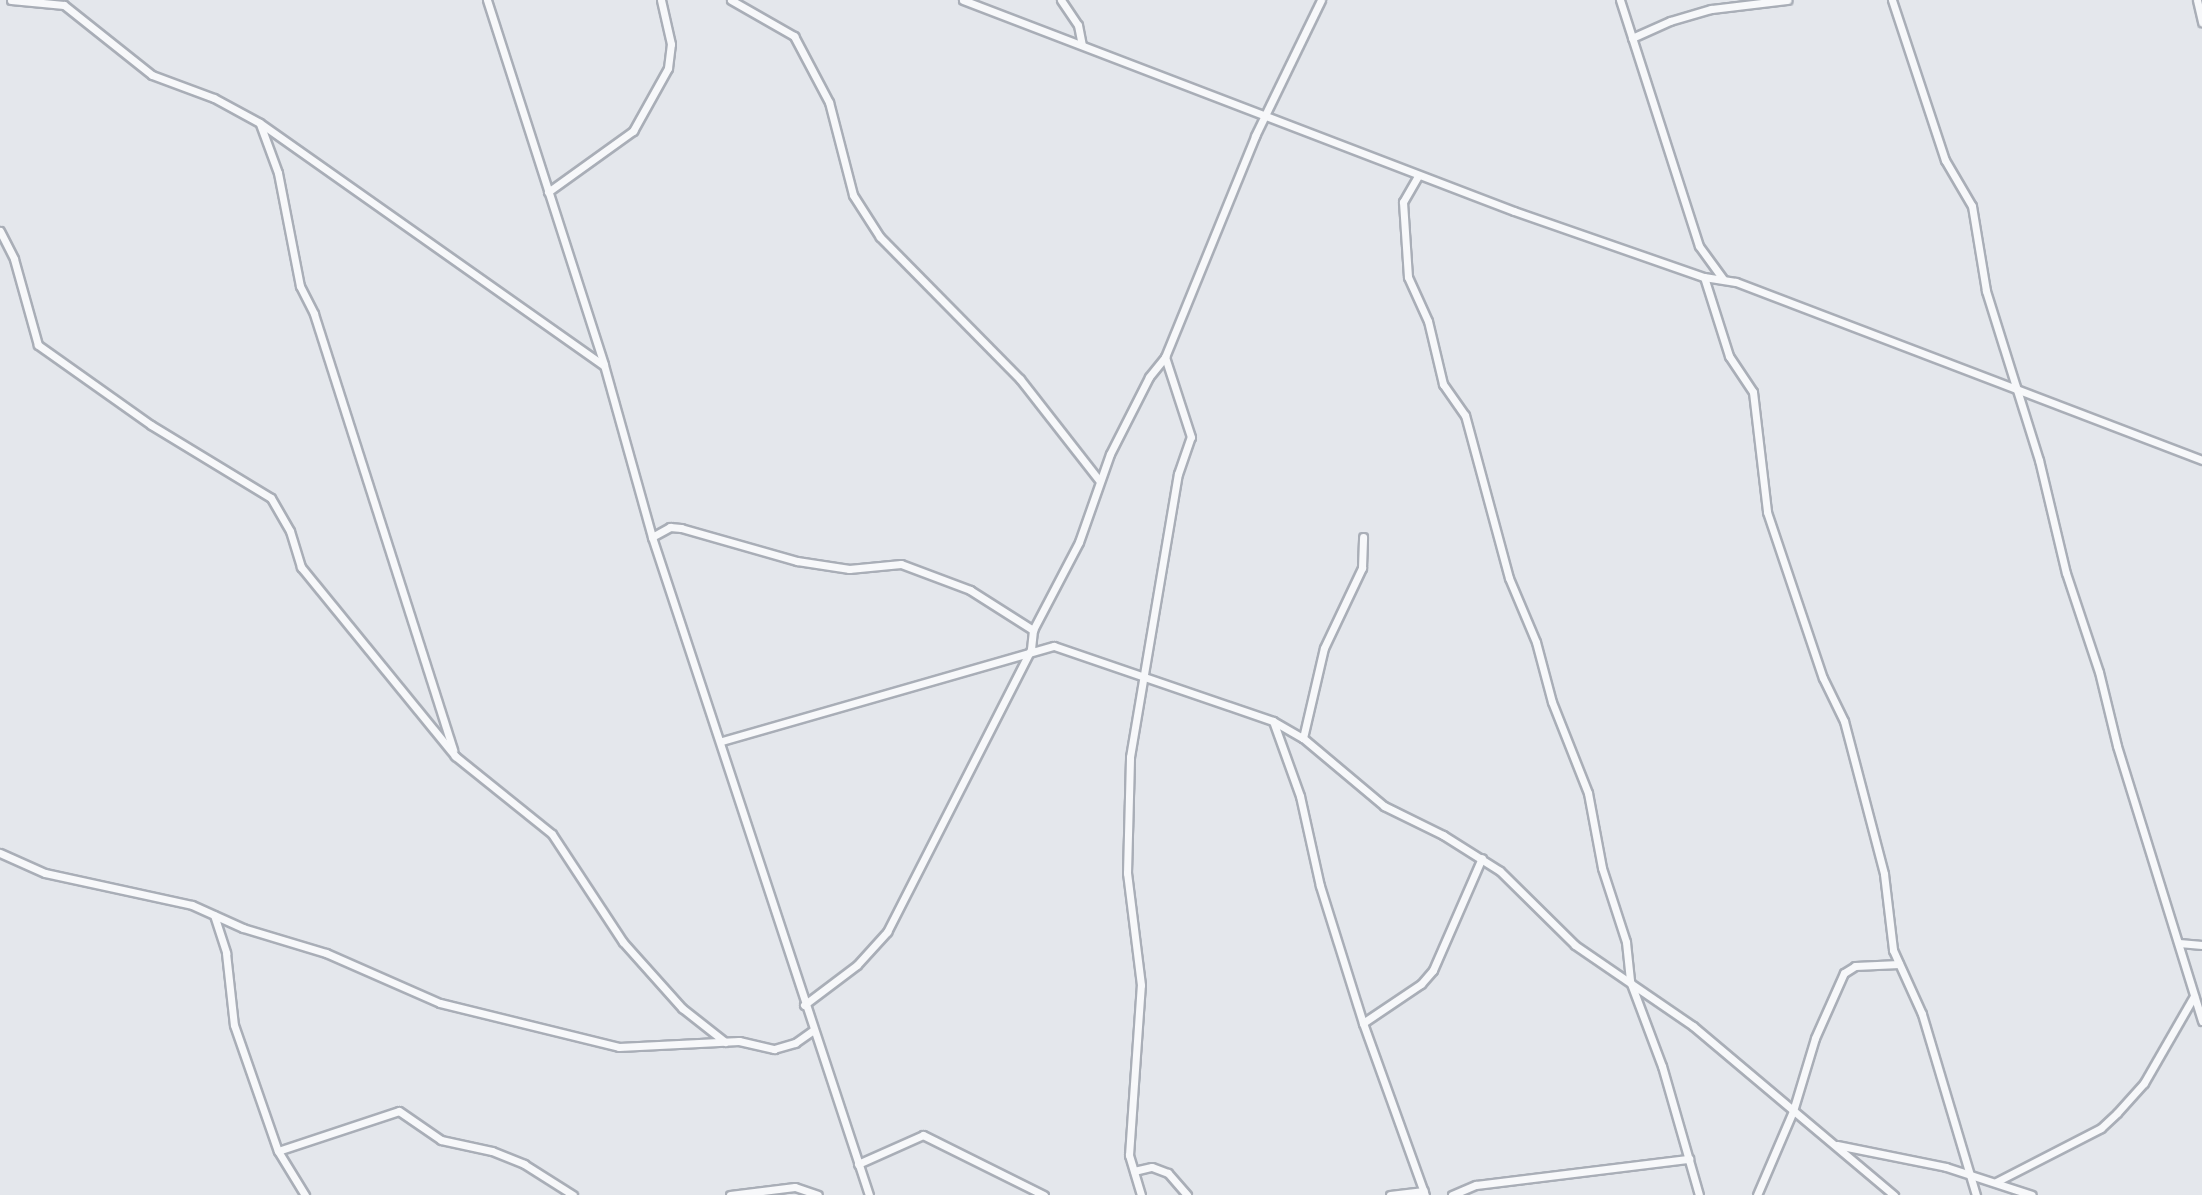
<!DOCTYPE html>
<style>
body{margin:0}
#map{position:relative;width:2202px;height:1195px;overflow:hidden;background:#e4e7ec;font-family:"Fira Sans",sans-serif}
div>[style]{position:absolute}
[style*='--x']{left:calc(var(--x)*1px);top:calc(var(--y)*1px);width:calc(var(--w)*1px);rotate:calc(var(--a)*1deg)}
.roads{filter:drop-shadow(2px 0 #a9aeb7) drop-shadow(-2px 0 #a9aeb7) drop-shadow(0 2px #a9aeb7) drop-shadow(0 -2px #a9aeb7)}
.street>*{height:7px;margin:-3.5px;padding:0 3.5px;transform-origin:3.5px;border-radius:3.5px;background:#f7f8fa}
span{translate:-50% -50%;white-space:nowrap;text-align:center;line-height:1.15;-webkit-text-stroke:5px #f4f6f9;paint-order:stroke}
</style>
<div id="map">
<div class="roads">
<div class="street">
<i style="--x:11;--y:0;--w:53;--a:5.4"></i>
<i style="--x:64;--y:5;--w:112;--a:38.5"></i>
<i style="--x:152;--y:75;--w:66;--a:20.4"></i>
<i style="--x:214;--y:98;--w:52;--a:28.5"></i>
<i style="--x:260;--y:123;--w:420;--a:35.2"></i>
<i style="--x:487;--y:0;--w:383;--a:72.2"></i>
<i style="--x:604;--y:365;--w:179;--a:74.4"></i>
<i style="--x:652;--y:537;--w:693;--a:71.75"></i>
<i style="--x:731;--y:0;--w:73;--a:29.7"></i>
<i style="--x:794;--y:36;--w:75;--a:62.1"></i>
<i style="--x:829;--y:102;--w:96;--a:75.5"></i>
<i style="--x:853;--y:195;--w:50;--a:57.3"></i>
<i style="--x:880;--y:237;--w:199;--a:45.4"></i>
<i style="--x:1020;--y:379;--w:128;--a:52"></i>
<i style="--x:963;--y:0;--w:590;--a:20.95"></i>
<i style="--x:1514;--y:211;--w:201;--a:19.2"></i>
<i style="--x:1704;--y:277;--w:32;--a:9"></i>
<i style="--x:1736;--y:282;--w:499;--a:20.9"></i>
<i style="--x:1061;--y:0;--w:30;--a:56"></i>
<i style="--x:1078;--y:25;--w:20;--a:79"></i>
<i style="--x:1620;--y:0;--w:258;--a:72.2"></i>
<i style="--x:1699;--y:246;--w:41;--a:54"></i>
<i style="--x:1892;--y:0;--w:169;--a:71.7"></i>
<i style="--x:1945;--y:160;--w:53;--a:59.6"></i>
<i style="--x:1972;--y:206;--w:86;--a:80.6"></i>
<i style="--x:1986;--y:291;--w:177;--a:72.6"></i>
<i style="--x:2039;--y:460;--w:116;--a:76.6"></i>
<i style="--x:2066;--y:573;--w:104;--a:71.6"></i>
<i style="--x:2099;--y:672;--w:76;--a:76.3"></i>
<i style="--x:2117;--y:746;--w:288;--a:72.8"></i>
<i style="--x:2197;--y:0;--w:23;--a:77"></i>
<i style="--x:1632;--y:38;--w:42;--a:-24.1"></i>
<i style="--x:1670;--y:21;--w:43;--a:-16.3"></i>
<i style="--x:1711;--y:9;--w:77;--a:-6.8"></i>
<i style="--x:260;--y:124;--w:52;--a:69.8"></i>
<i style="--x:278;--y:173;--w:115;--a:79"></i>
<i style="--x:300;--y:286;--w:31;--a:63"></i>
<i style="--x:314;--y:314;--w:458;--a:72.3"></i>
<i style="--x:1418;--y:176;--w:30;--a:120"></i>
<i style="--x:1403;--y:202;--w:75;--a:86.2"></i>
<i style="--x:1408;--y:277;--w:48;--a:65.6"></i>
<i style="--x:1428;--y:321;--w:65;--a:76.6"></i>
<i style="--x:1443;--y:384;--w:38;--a:55"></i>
<i style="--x:1465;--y:415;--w:169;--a:74.9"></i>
<i style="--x:1509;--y:578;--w:69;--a:67.1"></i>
<i style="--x:1536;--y:642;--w:62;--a:75.1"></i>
<i style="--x:1552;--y:702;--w:98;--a:68.4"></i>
<i style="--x:1588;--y:793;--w:76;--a:79.4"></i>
<i style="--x:1602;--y:868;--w:78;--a:72"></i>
<i style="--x:1626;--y:942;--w:39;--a:84"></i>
<i style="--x:1630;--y:981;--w:91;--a:69.4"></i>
<i style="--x:1662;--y:1066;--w:134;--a:74"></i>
<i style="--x:548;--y:192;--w:105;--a:-35.7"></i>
<i style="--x:633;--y:131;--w:72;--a:-60.9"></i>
<i style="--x:668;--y:68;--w:24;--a:-83"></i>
<i style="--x:671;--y:44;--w:45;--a:-102.8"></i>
<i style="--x:0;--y:231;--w:31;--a:63"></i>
<i style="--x:14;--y:259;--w:89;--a:74.4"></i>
<i style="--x:38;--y:345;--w:138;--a:35.3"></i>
<i style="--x:151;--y:425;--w:140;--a:31.3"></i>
<i style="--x:271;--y:498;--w:38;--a:60"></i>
<i style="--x:290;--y:531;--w:38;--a:73"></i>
<i style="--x:301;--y:567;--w:244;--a:50.8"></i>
<i style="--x:455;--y:756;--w:124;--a:38.8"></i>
<i style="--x:552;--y:834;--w:129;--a:56.7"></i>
<i style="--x:623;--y:942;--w:89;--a:48.2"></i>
<i style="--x:682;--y:1008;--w:55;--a:38.3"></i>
<i style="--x:1704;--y:277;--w:83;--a:72.4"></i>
<i style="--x:1729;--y:356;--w:43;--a:56.3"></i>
<i style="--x:1753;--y:392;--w:121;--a:83.3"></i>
<i style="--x:1767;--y:512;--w:175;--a:71.4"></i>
<i style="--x:1823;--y:678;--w:48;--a:64"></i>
<i style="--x:1844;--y:721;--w:158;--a:75.3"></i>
<i style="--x:1884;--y:874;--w:77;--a:83.2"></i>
<i style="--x:1893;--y:950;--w:70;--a:65.6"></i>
<i style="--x:1922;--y:1014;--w:189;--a:73.4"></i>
<i style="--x:652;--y:537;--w:21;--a:-29"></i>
<i style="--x:670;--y:527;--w:11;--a:5"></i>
<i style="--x:681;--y:528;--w:121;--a:15.9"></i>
<i style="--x:797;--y:561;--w:53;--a:8.7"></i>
<i style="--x:849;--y:569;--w:52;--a:-5.5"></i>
<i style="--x:901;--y:564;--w:74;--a:20.6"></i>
<i style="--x:970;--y:590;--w:75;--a:32.4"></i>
<i style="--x:1273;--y:721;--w:80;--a:70.2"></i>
<i style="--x:1300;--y:796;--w:92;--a:77.5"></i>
<i style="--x:1320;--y:886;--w:144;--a:72.6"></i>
<i style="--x:1363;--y:1023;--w:183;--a:70.2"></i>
<i style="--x:1303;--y:738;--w:92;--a:-76.9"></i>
<i style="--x:1324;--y:648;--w:89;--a:-64.6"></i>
<i style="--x:1362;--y:568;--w:31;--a:-88"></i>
<i style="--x:722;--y:741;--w:345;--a:-16"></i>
<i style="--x:1054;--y:646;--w:231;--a:18.9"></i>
<i style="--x:1273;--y:721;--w:34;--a:30"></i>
<i style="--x:1303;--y:738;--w:106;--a:40"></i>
<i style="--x:1384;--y:806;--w:66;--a:26.2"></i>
<i style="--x:1443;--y:835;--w:67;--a:32.3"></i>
<i style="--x:1500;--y:871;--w:105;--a:44.6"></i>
<i style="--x:1575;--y:945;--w:143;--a:34.5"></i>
<i style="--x:1693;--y:1026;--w:263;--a:40.1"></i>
<i style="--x:0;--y:853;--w:49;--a:24"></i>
<i style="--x:45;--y:873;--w:150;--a:12.3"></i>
<i style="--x:192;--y:905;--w:56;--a:24.3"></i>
<i style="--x:243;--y:928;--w:87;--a:16.8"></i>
<i style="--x:326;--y:953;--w:124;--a:23.7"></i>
<i style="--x:440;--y:1003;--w:184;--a:13.8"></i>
<i style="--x:619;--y:1047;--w:120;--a:-2.9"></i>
<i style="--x:739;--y:1041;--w:36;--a:13"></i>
<i style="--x:774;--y:1049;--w:22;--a:-16"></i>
<i style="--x:795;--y:1043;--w:21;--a:-35"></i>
<i style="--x:214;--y:915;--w:40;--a:72"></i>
<i style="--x:226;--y:953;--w:72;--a:83.7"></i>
<i style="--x:234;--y:1025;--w:133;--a:70.8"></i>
<i style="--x:278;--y:1151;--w:52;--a:58.5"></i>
<i style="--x:2179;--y:943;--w:23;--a:5"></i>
<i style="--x:804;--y:1005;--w:66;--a:-37"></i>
<i style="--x:857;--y:965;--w:45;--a:-47.7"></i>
<i style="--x:887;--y:932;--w:318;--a:-63"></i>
<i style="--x:1031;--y:649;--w:19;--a:-84"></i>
<i style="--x:1033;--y:630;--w:99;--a:-62.4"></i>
<i style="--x:1079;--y:542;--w:93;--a:-70.6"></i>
<i style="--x:1110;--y:454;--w:86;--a:-63.1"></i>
<i style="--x:1149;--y:377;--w:26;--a:-51"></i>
<i style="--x:1165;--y:357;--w:239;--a:-67.8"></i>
<i style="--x:1255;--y:136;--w:151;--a:-64.1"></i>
<i style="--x:1363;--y:1023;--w:70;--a:-33.9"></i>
<i style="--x:1421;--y:984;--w:18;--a:-49"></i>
<i style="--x:1433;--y:970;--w:122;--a:-66.4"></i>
<i style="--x:1837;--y:1145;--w:111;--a:11.4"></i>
<i style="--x:1946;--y:1167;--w:90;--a:18"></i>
<i style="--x:278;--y:1151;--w:127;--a:-18.3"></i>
<i style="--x:399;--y:1111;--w:51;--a:34.6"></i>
<i style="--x:441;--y:1140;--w:52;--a:12.2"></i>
<i style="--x:492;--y:1151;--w:35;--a:22"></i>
<i style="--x:524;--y:1164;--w:58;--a:32.3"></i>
<i style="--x:858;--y:1164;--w:71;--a:-24"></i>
<i style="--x:923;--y:1135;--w:135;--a:26.4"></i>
<i style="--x:1134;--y:1171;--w:18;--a:-13"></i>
<i style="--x:1152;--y:1167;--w:17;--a:21"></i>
<i style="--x:1168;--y:1173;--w:29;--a:49"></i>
<i style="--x:1996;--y:1182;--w:118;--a:-27.2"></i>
<i style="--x:2101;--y:1128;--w:22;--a:-43"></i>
<i style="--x:2117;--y:1113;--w:40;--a:-48"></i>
<i style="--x:2144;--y:1083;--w:100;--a:-60.1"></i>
<i style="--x:730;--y:1195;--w:65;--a:-7"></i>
<i style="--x:795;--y:1187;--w:24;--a:19"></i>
<i style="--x:1141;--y:1195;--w:42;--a:-106.7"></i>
<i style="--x:1129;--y:1155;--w:170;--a:-86"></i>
<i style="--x:1141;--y:985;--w:113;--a:-97.1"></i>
<i style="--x:1127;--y:873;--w:116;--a:-88.5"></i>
<i style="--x:1130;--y:757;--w:287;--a:-80.4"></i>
<i style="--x:1178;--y:474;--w:39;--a:-71"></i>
<i style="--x:1191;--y:437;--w:84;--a:-108"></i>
<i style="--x:1390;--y:1195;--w:34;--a:-7"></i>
<i style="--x:1452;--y:1195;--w:26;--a:-23"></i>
<i style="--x:1476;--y:1185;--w:215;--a:-7"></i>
<i style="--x:1757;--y:1195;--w:91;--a:-66.8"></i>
<i style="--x:1793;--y:1111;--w:76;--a:-73.2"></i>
<i style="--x:1815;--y:1038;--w:71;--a:-66"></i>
<i style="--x:1844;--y:973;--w:13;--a:-32"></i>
<i style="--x:1855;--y:966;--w:44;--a:-2.6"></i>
</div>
</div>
</div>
